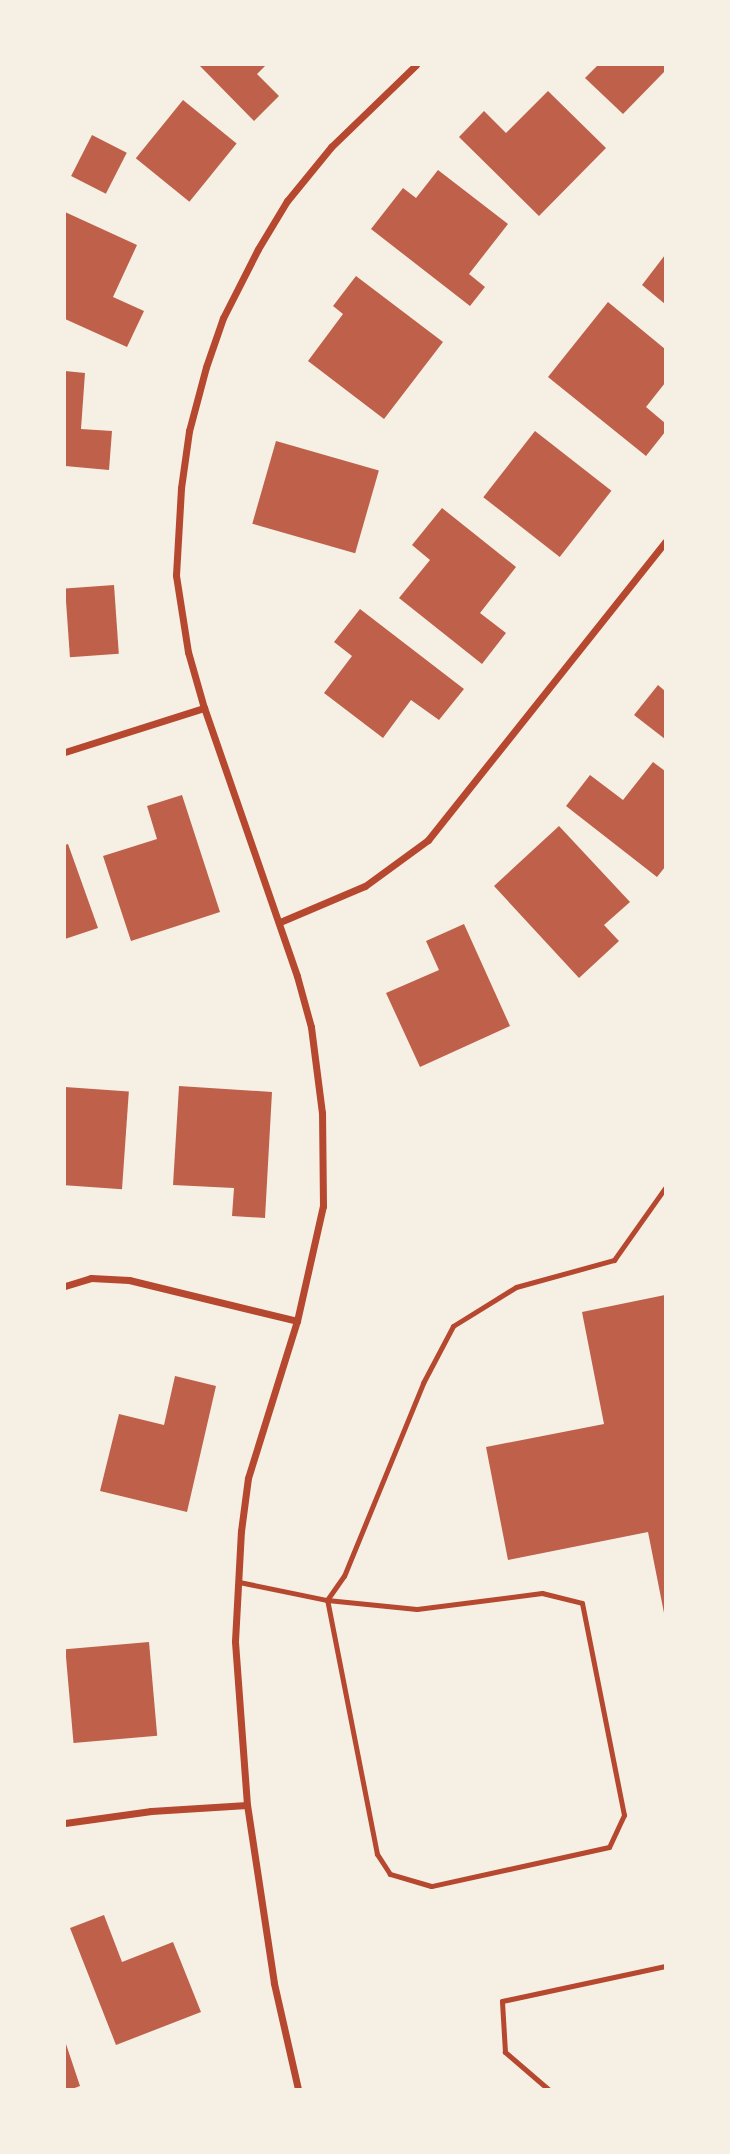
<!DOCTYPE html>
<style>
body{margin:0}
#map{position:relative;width:730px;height:2154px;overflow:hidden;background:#f6efe4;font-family:Bitter,serif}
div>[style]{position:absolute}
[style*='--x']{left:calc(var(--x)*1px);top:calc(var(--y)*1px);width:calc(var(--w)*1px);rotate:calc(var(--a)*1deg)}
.building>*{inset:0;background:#bf614a;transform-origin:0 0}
.service>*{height:5px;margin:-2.5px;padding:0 2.5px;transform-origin:2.5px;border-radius:2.5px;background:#b5482f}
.minor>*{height:7px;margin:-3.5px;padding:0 3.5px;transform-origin:3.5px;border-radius:3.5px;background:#b5482f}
span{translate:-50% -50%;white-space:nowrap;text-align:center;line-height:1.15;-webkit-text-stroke:5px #f6efe4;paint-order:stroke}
.frame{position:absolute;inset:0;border:66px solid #f6efe4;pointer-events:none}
</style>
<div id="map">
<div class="building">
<i style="clip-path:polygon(199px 65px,266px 65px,257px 74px,279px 96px,254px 121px)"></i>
<i style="clip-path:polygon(598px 65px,665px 65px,665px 71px,623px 114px,585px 78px)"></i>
<i style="clip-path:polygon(548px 91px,606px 148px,539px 216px,459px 137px,484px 111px,506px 133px)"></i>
<i style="left:183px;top:100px;width:69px;height:75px;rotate:39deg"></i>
<i style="left:92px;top:135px;width:39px;height:46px;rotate:27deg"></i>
<i style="clip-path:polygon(438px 170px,508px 224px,469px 274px,485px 287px,470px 306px,371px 229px,403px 188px,416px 198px)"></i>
<i style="clip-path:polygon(65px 212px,137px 245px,113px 297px,144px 311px,127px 347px,65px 319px)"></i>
<i style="clip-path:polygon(665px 255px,665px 304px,642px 285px)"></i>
<i style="clip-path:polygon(356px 276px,443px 342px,384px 419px,308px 361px,343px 314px,333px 306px)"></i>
<i style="clip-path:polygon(608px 302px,665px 349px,665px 383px,646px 407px,665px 423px,665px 432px,646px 456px,548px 377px)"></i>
<i style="clip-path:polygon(65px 371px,85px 373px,81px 429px,112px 431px,109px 470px,65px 466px)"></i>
<i style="left:535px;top:431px;width:97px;height:84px;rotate:38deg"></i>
<i style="left:276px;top:441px;width:107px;height:86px;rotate:16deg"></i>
<i style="clip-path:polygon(442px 508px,516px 567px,480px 613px,506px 633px,482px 664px,399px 598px,430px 560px,412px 545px)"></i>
<i style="left:114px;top:585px;width:69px;height:49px;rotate:86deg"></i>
<i style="clip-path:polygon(360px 609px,464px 689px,439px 720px,411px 700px,383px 738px,324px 693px,352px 656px,334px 642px)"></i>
<i style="clip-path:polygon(658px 685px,665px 691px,665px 739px,634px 715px)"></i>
<i style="clip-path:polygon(653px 762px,665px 771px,665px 867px,657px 877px,566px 806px,590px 775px,623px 800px)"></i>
<i style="clip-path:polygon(182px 795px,220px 912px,131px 941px,103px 856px,157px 839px,147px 806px)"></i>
<i style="clip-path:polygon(559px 826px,630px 902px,604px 925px,619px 941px,579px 978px,494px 886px)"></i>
<i style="clip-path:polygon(68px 844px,98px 928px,65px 939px,65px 845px)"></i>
<i style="clip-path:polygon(464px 924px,510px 1026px,420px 1067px,386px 993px,439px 970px,426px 941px)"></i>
<i style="clip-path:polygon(179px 1086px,272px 1092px,265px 1218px,232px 1216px,234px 1188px,173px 1185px)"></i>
<i style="left:65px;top:1087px;width:64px;height:98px;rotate:4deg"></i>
<i style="clip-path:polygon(665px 1295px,665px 1613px,664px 1613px,648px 1532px,508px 1560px,486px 1447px,604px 1424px,582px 1312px)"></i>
<i style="clip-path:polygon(175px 1376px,216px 1386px,187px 1512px,100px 1491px,119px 1414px,164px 1425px)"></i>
<i style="left:149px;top:1642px;width:94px;height:84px;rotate:85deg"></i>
<i style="clip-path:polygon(104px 1915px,122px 1962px,173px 1942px,201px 2012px,116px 2045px,70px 1928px)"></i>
<i style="clip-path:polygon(65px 2041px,80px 2086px,72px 2089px,65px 2089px)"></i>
</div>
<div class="service">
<i style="--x:239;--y:1582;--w:90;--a:11.6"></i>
<i style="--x:327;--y:1600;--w:29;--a:-55"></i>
<i style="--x:344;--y:1576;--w:209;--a:-67.7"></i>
<i style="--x:423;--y:1383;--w:64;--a:-62.2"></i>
<i style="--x:453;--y:1326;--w:74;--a:-31.8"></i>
<i style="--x:516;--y:1287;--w:102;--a:-15.4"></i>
<i style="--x:614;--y:1260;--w:88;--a:-54.7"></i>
<i style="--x:542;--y:1593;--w:41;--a:14"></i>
<i style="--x:582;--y:1603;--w:216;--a:78.8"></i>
<i style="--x:624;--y:1815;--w:35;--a:115"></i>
<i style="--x:609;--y:1847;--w:182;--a:167.6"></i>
<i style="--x:431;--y:1886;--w:43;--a:-163.7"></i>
<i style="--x:390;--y:1874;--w:24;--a:-123"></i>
<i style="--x:377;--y:1854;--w:259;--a:-101.1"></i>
<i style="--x:327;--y:1600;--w:90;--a:5.7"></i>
<i style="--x:417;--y:1609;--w:126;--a:-7.3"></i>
<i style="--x:548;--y:2089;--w:57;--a:-139.3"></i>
<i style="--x:505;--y:2052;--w:51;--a:-93.4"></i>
<i style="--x:502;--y:2001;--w:167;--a:-12.1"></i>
</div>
<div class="minor">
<i style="--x:65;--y:752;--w:146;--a:-17.6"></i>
<i style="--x:280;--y:922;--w:92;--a:-23"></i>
<i style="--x:365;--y:886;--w:78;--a:-36.1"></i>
<i style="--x:428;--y:840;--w:381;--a:-51.5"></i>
<i style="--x:65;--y:1286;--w:27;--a:-17"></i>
<i style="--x:91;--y:1278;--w:38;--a:3"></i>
<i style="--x:129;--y:1280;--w:173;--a:13.7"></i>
<i style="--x:65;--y:1823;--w:87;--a:-7.9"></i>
<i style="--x:151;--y:1811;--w:96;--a:-3.6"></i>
<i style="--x:298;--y:2089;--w:109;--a:-102.8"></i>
<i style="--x:274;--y:1983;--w:180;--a:-98.6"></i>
<i style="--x:247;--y:1805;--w:164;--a:-94.2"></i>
<i style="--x:235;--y:1641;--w:110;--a:-86.9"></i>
<i style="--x:241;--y:1531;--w:53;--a:-82.5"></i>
<i style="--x:248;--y:1478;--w:164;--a:-72.7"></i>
<i style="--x:297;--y:1321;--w:118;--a:-77.3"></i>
<i style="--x:323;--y:1206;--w:93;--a:-90.6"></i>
<i style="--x:322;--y:1113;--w:87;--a:-97.3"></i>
<i style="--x:311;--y:1027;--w:53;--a:-105.4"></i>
<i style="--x:297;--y:976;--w:284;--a:-109.1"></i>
<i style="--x:204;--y:708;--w:58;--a:-105.9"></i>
<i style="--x:188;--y:652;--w:78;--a:-98.9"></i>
<i style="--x:176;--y:575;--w:87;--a:-86.7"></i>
<i style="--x:181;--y:488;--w:58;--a:-82"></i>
<i style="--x:189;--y:431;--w:66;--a:-75.1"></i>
<i style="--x:206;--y:367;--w:52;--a:-70.9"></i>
<i style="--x:223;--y:318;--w:77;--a:-63.1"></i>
<i style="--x:258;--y:249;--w:56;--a:-58.9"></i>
<i style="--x:287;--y:201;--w:70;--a:-50.8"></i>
<i style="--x:331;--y:147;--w:118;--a:-44"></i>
</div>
<div class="frame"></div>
</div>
